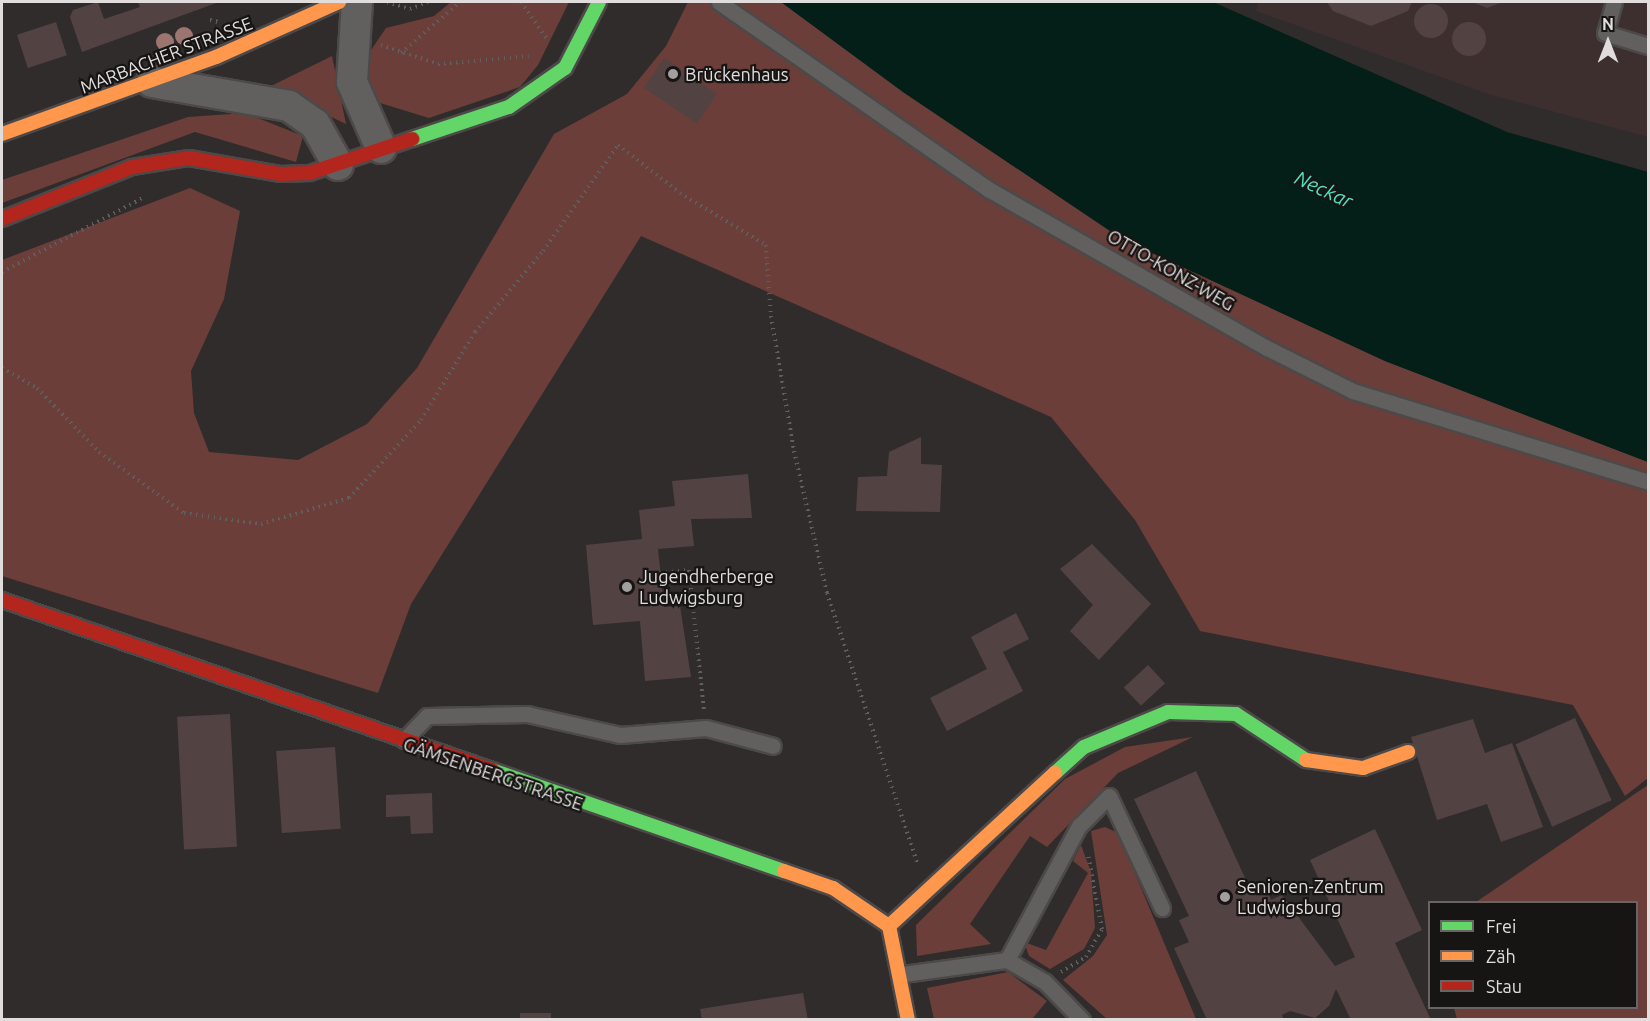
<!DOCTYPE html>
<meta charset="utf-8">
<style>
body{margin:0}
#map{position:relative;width:1650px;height:1021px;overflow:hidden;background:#302c2c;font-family:Ubuntu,sans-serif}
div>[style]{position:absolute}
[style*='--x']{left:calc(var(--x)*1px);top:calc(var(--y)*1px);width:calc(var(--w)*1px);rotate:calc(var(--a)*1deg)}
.built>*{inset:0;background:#3c2f2e}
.green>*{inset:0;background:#6b3e39}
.water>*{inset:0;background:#041f18}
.building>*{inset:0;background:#524342;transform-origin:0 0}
.round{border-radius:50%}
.path>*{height:4px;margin-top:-2px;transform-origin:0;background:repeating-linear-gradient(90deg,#605e5e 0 1.5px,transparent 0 6px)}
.roads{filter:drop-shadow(2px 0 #4d4949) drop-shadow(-2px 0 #4d4949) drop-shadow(0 2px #4d4949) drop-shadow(0 -2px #4d4949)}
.lane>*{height:15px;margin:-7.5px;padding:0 7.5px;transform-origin:7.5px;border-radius:7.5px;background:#62605f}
.street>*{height:30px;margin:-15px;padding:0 15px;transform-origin:15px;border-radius:15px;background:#62605f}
.fast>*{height:14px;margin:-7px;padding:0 7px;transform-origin:7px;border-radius:7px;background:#63d668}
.slow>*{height:14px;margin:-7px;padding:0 7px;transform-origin:7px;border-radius:7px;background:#ff974d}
.jam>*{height:14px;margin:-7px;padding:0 7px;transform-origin:7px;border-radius:7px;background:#b3261e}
.trees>*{width:18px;height:18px;margin:-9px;border-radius:50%;background:#9c7570}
.dots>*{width:16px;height:16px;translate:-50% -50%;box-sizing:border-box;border:3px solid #171414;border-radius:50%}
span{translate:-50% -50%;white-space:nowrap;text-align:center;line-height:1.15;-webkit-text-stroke:4.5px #171414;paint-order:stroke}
.street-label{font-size:18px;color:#e2dddd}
.poi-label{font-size:18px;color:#e2dddd}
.left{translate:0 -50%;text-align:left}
.water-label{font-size:20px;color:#50e2bf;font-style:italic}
.frame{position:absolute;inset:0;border:3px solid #e2dddd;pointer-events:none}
.legend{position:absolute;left:1428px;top:901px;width:210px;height:108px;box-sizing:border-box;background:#171414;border:2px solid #686464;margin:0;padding:8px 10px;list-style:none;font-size:18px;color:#e2dddd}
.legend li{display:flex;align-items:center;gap:12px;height:30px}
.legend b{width:30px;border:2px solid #686464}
.north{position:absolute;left:1578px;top:12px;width:60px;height:60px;-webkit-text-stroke:4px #171414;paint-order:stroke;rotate:0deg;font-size:16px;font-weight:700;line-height:24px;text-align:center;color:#e2dddd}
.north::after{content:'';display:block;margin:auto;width:21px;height:27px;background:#e2dddd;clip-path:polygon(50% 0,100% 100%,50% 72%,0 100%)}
</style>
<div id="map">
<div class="built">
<i style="clip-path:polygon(1258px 2px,1648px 2px,1648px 137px,1491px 95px,1256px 11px)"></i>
</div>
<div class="green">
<i style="clip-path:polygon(451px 2px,569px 2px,538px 65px,520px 87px,429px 118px,380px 103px,368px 87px,367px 56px,386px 28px,434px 16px)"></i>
<i style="clip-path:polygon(688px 2px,781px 2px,903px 92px,1122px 239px,1385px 361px,1648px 462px,1648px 778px,1625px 796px,1573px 705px,1200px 631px,1135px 520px,1051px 417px,641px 236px,411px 604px,378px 693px,2px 576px,2px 260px,190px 188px,240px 211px,224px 299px,191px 371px,194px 413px,209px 452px,298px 460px,367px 424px,417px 368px,554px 134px,627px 94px,666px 46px)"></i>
<i style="clip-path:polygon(332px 56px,346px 124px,269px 87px)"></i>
<i style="clip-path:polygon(245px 113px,303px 136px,296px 162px,195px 132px,2px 203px,2px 180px,188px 117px)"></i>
<i style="clip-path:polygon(1193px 737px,1118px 773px,1047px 847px,1030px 836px,970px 924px,991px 944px,917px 956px,916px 925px,1065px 779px,1125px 747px)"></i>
<i style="clip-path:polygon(1648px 785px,1648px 1019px,1457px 1019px,1454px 1008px,1636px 1008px,1636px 902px,1476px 902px)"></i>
<i style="clip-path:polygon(1105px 827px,1118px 833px,1196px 1019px,1107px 1019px,1063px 980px,1093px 956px,1107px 935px,1091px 831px)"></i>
<i style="clip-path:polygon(1081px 845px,1091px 872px,1095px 928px,1084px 949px,1050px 969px,1029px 956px,1024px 942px,1046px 950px,1088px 873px,1073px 861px)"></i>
<i style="clip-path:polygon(1008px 972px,1047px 1001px,1032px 1019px,934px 1019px,927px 988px)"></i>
</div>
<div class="water">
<i style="clip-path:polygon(781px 2px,1213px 2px,1507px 132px,1648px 172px,1648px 462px,1385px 361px,1122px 239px,903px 92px)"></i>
</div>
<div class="building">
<i style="clip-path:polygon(98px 2px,104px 19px,140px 7px,138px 2px,219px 2px,82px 52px,70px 17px,73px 10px)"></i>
<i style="clip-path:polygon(1327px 2px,1412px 2px,1408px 11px,1371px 26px,1333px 11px)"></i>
<i style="clip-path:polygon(1472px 2px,1503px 2px,1487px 8px)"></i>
<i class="round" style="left:1414px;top:4px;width:34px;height:34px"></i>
<i class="round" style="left:1452px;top:22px;width:34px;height:34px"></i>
<i style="left:56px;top:22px;width:35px;height:41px;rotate:72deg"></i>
<i style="left:664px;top:58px;width:64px;height:36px;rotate:34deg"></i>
<i style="clip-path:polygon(921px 437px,921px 464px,942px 465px,940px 512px,856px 511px,858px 477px,887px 476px,889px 452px)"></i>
<i style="clip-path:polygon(748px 474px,752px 518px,691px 519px,694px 546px,658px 549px,664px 607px,680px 606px,691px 677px,645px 681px,640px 621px,593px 625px,586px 545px,642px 539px,639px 510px,675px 506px,672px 481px)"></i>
<i style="clip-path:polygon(1092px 544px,1151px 604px,1099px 660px,1070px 631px,1093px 605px,1060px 569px)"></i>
<i style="clip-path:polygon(1016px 613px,1029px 639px,1003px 652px,1023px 691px,947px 731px,930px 698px,987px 669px,971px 637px)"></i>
<i style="left:1148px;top:665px;width:25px;height:33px;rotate:47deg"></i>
<i style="left:230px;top:714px;width:133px;height:53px;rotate:87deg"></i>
<i style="left:1575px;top:718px;width:90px;height:65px;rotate:66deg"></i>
<i style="clip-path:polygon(1473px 719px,1485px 753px,1512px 743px,1543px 827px,1501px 842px,1487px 804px,1437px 820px,1411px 737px)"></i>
<i style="left:335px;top:747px;width:82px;height:59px;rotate:86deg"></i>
<i style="clip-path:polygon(1196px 771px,1251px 891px,1264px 884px,1271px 900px,1282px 895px,1335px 966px,1355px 957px,1310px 860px,1375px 829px,1422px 930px,1395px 943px,1431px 1020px,1351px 1020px,1336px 989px,1329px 1006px,1315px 1018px,1290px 1011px,1282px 1015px,1284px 1020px,1207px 1020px,1174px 948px,1189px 942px,1179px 920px,1189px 916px,1134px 799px)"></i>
<i style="clip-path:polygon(432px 793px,433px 833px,411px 834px,410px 816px,386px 817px,386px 795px)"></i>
<i style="clip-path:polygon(803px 993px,808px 1020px,702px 1020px,700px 1009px)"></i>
<i style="left:520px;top:1013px;width:31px;height:7px"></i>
</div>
<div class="path">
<i style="--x:387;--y:2;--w:24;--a:17"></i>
<i style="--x:410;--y:9;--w:19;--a:-21"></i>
<i style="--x:521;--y:2;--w:45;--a:54.9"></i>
<i style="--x:210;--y:20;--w:9;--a:13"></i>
<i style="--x:381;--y:45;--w:60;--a:18.4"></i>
<i style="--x:438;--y:64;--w:91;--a:-5"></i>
<i style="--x:401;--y:53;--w:78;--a:-40.8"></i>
<i style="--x:2;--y:272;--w:161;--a:-27.8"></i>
<i style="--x:2;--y:368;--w:40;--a:29.7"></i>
<i style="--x:37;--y:388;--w:89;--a:45.9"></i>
<i style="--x:99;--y:452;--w:105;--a:35.7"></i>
<i style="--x:184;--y:513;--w:78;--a:8.1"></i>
<i style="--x:261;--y:524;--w:92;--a:-16.5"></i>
<i style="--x:349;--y:498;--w:106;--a:-47.3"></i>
<i style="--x:421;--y:420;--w:103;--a:-58.5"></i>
<i style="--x:475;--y:332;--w:106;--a:-50"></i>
<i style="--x:543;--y:251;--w:130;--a:-54.7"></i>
<i style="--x:618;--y:145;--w:78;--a:37.7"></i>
<i style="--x:680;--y:193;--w:100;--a:31.2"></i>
<i style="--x:766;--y:245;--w:71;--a:86"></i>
<i style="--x:771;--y:316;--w:137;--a:80.3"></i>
<i style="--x:794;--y:451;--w:146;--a:76.9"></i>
<i style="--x:827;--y:593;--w:284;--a:71.5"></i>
<i style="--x:660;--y:573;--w:29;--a:-6"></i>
<i style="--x:689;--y:570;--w:141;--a:83.9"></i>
<i style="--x:1061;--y:972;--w:29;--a:-31"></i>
<i style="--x:1086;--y:957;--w:32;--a:-60"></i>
<i style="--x:1102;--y:929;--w:75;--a:-100.7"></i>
<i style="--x:1310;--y:1019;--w:1;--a:90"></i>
</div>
<div class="roads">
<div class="lane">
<i style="--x:719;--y:2;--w:328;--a:34.8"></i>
<i style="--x:988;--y:189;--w:321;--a:29.7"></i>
<i style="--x:1267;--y:348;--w:96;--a:26.6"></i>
<i style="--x:1353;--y:391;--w:309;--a:17.1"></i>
<i style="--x:1614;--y:2;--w:32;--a:106"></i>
<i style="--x:1605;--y:33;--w:45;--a:16.8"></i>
<i style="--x:404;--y:740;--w:33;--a:-46"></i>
<i style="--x:427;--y:716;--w:100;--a:-1.1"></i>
<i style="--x:527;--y:714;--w:95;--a:12.7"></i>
<i style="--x:620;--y:735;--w:86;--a:-4.7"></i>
<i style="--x:706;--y:728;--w:69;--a:15"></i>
<i style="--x:1007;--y:960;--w:152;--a:-61.8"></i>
<i style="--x:1079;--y:826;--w:42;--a:-45"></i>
<i style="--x:1109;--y:796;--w:124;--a:64.7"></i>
<i style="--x:903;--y:974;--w:105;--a:-7.7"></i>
<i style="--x:1007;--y:960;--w:44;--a:30.1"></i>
<i style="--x:1045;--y:982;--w:53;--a:45.8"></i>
</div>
<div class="street">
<i style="--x:357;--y:2;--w:80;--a:93.6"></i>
<i style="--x:352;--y:82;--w:72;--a:66.3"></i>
<i style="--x:152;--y:82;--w:139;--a:9.9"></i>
<i style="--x:289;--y:106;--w:32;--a:35"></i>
<i style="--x:315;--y:124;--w:47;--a:60.7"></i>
</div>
<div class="fast">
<i style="--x:412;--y:139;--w:102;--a:-18.3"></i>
<i style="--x:509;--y:107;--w:68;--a:-34.9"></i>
<i style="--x:565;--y:68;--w:74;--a:-62.7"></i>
<i style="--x:492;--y:770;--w:309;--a:19.1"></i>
<i style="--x:1055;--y:773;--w:39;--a:-42"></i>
<i style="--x:1084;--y:747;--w:91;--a:-22.6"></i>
<i style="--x:1168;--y:712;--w:68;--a:1.7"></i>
<i style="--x:1236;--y:714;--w:84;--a:33.3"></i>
</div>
<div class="slow">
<i style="--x:2;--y:134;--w:227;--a:-19.8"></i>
<i style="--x:216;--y:57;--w:135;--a:-24.1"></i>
<i style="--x:1306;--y:760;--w:58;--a:8"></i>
<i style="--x:1363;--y:768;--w:48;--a:-19.6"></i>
<i style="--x:784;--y:871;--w:52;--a:19.1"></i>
<i style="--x:833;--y:888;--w:68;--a:34.2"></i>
<i style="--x:889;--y:926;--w:96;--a:78.6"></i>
<i style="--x:889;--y:926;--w:226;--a:-42.7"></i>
</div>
<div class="jam">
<i style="--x:2;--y:219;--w:140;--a:-21.8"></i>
<i style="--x:132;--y:167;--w:58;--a:-9"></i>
<i style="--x:189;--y:158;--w:92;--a:10"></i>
<i style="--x:280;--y:174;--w:30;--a:-2"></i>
<i style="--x:310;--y:173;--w:108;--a:-18.4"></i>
<i style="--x:2;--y:600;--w:519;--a:19.13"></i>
</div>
</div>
<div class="trees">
<i style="left:184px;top:36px"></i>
<i style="left:165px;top:42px"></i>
</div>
<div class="dots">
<i style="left:673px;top:74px;background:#a49f9f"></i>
<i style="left:627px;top:587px;background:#a49f9f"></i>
<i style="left:1225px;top:897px;background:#a49f9f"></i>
</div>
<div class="street-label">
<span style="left:166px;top:55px;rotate:-21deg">MARBACHER STRASSE</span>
<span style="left:1171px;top:270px;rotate:30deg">OTTO-KONZ-WEG</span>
<span style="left:493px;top:774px;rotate:19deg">GÄMSENBERGSTRASSE</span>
</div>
<div class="poi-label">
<span class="left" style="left:685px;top:74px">Brückenhaus</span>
<span class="left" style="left:639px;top:587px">Jugendherberge<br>Ludwigsburg</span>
<span class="left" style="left:1237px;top:897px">Senioren-Zentrum<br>Ludwigsburg</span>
</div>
<div class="water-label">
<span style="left:1324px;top:189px;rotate:25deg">Neckar</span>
</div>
<div class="frame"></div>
<ul class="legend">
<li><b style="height:8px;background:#63d668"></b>Frei</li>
<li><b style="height:8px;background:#ff974d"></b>Zäh</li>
<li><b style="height:8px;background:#b3261e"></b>Stau</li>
</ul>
<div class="north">N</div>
</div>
